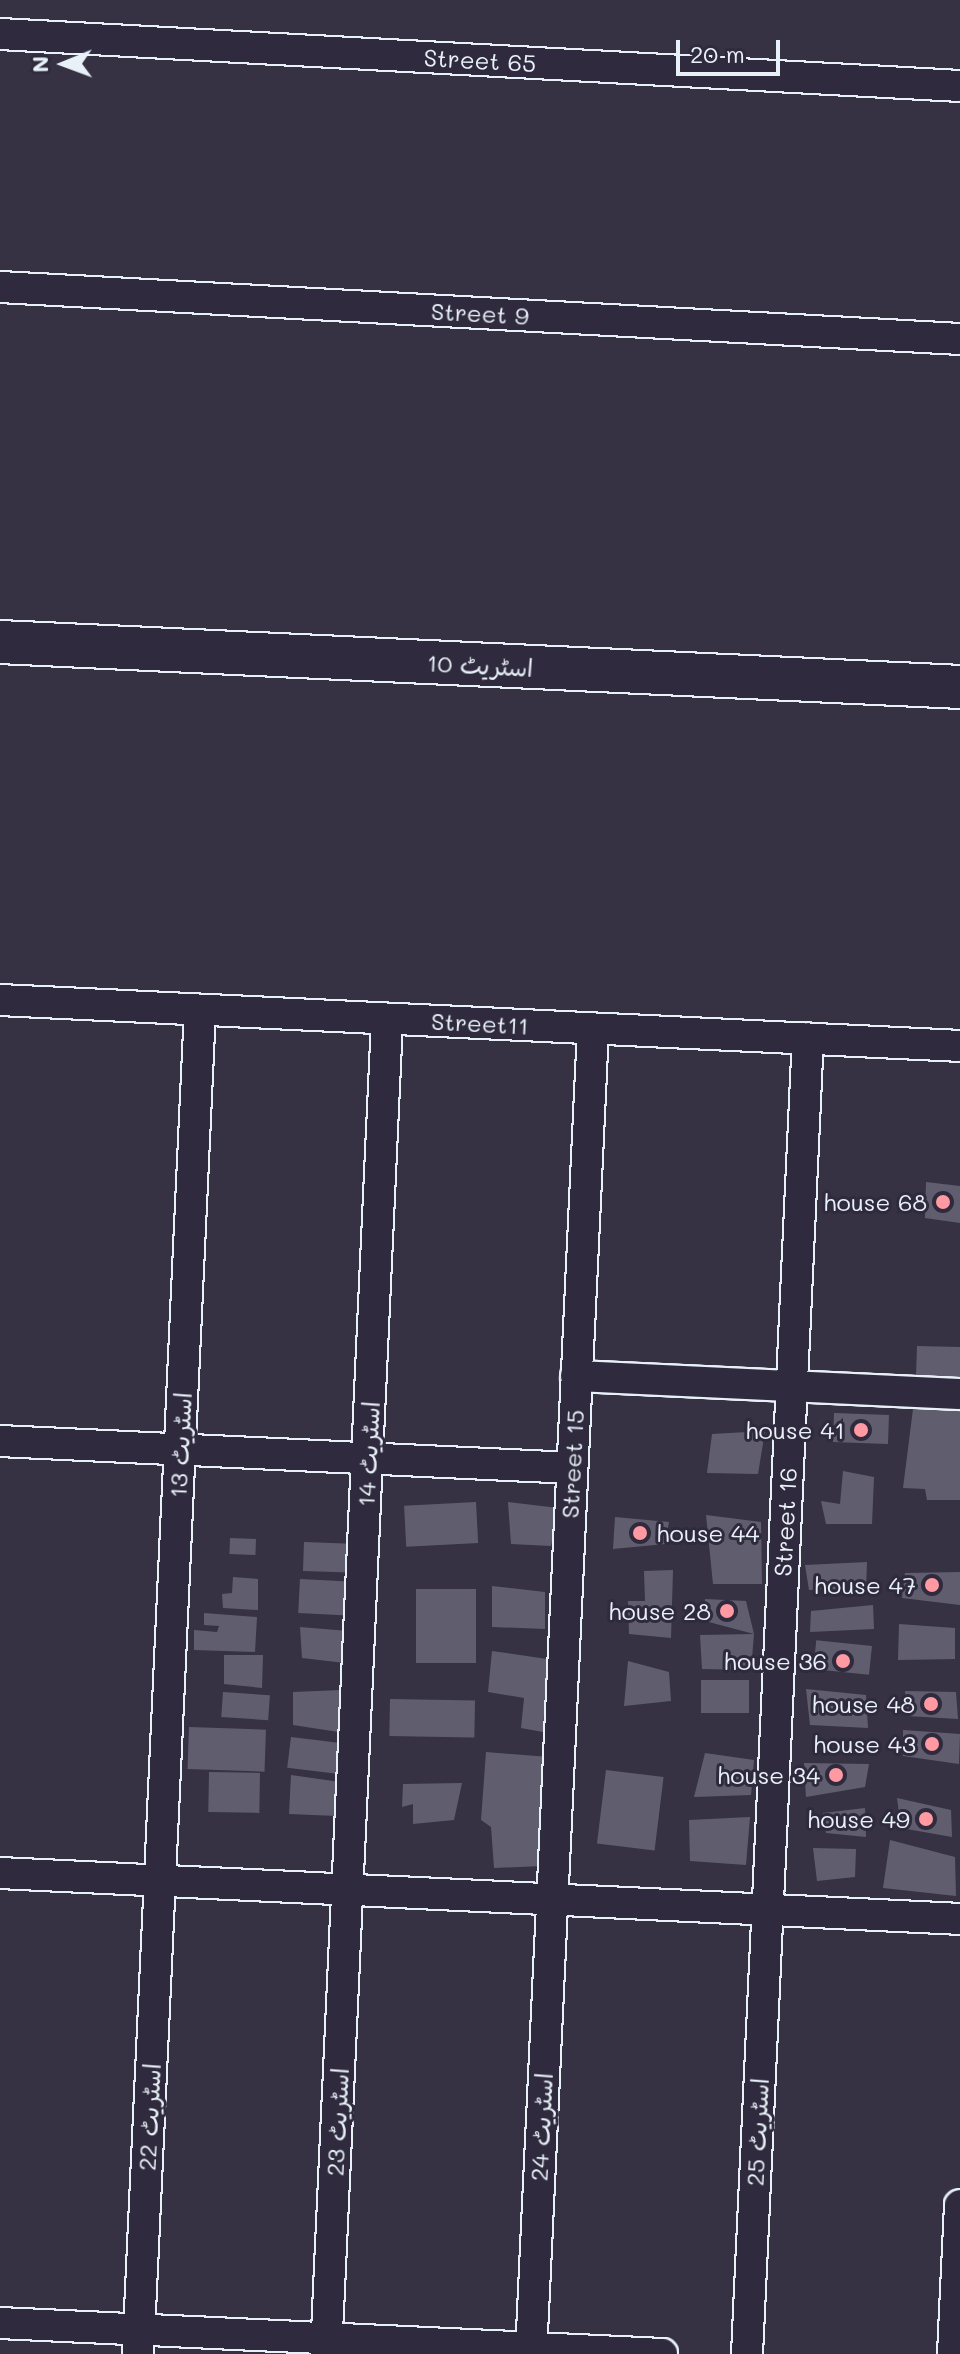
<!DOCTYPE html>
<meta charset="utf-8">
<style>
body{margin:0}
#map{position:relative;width:960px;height:2354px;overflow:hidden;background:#363244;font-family:Mali,"Playpen Sans Arabic",sans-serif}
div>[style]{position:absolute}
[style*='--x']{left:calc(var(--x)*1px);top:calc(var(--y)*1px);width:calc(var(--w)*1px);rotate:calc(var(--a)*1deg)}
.building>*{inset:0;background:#605e6e;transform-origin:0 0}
.roads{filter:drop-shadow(2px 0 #e8f1f8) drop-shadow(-2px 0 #e8f1f8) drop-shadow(0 2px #e8f1f8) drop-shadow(0 -2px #e8f1f8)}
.street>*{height:30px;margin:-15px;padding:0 15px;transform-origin:15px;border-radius:15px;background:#2f2a3d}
.secondary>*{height:42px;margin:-21px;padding:0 21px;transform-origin:21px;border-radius:21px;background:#2f2a3d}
.dots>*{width:22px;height:22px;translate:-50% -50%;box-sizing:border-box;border:4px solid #2f2a3d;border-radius:50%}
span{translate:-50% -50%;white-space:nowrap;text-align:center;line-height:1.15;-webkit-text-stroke:6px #2f2a3d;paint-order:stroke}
.street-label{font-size:24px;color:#e8f1f8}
.poi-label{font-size:24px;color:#e8f1f8}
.right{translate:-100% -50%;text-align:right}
.left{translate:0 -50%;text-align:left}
.north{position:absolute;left:24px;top:24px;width:80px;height:80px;-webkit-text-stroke:6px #2f2a3d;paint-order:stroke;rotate:269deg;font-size:22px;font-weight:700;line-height:32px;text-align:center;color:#e8f1f8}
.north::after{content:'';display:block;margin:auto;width:28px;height:36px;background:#e8f1f8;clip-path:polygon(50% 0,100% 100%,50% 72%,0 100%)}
.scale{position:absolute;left:676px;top:40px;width:104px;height:36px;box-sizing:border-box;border:4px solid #e8f1f8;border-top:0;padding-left:10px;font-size:24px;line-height:28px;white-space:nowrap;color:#e8f1f8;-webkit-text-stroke:6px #2f2a3d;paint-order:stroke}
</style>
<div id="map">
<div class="building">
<i style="clip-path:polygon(926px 1182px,960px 1186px,960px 1223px,925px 1218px)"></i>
<i style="clip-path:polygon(917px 1346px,960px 1347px,960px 1381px,916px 1376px)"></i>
<i style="clip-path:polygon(914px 1401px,960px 1404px,960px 1500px,927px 1500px,925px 1489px,903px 1488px)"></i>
<i style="left:889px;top:1415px;width:29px;height:55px;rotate:92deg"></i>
<i style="clip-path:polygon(765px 1431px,758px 1474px,707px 1473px,712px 1434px)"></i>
<i style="clip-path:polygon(843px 1471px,874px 1477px,872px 1524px,826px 1524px,821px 1501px,840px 1504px)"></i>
<i style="left:476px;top:1502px;width:41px;height:72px;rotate:87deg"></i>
<i style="clip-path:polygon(508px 1502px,558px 1508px,551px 1546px,511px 1544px)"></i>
<i style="clip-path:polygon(706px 1515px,761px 1522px,762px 1584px,713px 1584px)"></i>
<i style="clip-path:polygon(615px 1517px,669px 1522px,665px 1544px,613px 1549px)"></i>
<i style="left:230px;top:1538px;width:26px;height:16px;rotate:2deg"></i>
<i style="left:304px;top:1542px;width:47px;height:29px;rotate:2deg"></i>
<i style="clip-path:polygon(867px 1562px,866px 1589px,809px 1590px,805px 1565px)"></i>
<i style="clip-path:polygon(673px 1570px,671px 1638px,629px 1634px,628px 1601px,645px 1601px,644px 1571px)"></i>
<i style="clip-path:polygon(960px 1572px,960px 1605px,902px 1598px,905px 1573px)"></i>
<i style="clip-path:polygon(233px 1577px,258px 1579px,258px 1610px,223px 1608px,222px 1594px,232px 1593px)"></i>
<i style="left:300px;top:1579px;width:54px;height:34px;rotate:3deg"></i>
<i style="clip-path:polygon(492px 1586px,545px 1592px,545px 1629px,492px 1627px)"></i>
<i style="left:416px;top:1589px;width:60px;height:74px"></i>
<i style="clip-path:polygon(705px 1599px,746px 1601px,754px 1634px,705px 1621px)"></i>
<i style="clip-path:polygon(873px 1605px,874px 1629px,810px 1632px,811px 1611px)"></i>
<i style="clip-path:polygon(204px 1613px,257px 1617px,255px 1652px,194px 1650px,194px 1630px,217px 1632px,219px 1626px,204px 1625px)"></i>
<i style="clip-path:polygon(899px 1624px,955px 1628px,955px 1659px,898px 1660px)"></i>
<i style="clip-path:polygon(300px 1627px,348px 1631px,345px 1663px,302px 1658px)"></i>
<i style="clip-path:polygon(754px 1634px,751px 1670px,702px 1669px,700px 1635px)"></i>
<i style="left:872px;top:1646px;width:29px;height:56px;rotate:96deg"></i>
<i style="clip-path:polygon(492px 1651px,547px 1659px,543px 1732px,521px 1728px,524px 1698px,488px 1692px)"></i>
<i style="clip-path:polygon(224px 1655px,263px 1655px,262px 1688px,224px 1684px)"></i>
<i style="clip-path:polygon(628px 1661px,669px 1672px,671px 1701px,624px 1706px)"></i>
<i style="left:701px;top:1680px;width:48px;height:33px"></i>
<i style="clip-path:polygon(806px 1689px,866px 1695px,868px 1728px,810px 1725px)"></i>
<i style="clip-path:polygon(341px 1690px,345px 1733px,293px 1725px,293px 1692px)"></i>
<i style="clip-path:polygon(905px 1691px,956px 1692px,958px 1719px,907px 1716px)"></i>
<i style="left:223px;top:1692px;width:47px;height:25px;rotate:4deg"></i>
<i style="left:390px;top:1699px;width:85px;height:37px;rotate:1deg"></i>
<i style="left:189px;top:1727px;width:77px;height:42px;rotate:2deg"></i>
<i style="clip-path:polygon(903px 1730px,960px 1734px,959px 1764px,903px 1756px)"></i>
<i style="left:291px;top:1737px;width:50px;height:31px;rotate:7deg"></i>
<i style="clip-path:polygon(486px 1752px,549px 1757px,542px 1866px,494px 1868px,491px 1827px,481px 1820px)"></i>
<i style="clip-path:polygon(705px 1753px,754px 1760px,751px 1795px,694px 1797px)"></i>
<i style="clip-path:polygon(804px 1763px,869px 1764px,865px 1787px,806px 1797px)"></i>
<i style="left:606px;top:1770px;width:58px;height:74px;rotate:7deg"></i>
<i style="left:209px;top:1772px;width:51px;height:40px;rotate:1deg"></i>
<i style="clip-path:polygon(291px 1775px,340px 1782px,337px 1816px,289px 1814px)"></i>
<i style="clip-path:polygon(462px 1783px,454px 1820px,413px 1824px,413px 1804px,402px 1807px,403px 1784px)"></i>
<i style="clip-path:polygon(897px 1798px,951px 1810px,952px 1837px,901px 1828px)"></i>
<i style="clip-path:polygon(865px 1808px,866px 1837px,826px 1833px,823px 1813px)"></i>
<i style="clip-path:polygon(750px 1817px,746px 1865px,690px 1861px,689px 1820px)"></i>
<i style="clip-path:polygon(890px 1840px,955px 1857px,956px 1896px,883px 1888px)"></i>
<i style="clip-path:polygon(813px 1848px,856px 1849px,855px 1877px,817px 1881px)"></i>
</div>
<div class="roads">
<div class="street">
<i style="--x:0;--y:34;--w:961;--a:3.1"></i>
<i style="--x:0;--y:287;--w:961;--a:3.1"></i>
<i style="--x:0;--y:1000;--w:961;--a:2.74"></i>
<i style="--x:576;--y:1376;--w:384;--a:2.7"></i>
<i style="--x:0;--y:1441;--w:573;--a:2.7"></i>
<i style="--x:0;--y:1873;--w:961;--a:2.74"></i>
<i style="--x:0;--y:2323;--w:663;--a:2.68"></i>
<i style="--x:138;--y:2354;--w:1345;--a:-87.36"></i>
<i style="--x:326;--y:2354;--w:1336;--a:-87.38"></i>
<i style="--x:531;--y:2354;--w:1327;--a:-87.32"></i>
<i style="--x:747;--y:2354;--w:1317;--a:-87.35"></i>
<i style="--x:953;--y:2354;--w:149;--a:-87.3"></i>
</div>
<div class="secondary">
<i style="--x:0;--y:642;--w:961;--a:2.68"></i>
</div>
</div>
<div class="dots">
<i style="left:943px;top:1202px;background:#ff9aa2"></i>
<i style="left:861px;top:1430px;background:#ff9aa2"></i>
<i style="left:640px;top:1533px;background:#ff9aa2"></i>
<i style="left:932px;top:1585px;background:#ff9aa2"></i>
<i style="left:727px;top:1611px;background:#ff9aa2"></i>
<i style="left:843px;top:1661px;background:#ff9aa2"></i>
<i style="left:931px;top:1704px;background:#ff9aa2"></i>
<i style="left:932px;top:1744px;background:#ff9aa2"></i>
<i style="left:836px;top:1775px;background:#ff9aa2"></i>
<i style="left:926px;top:1819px;background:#ff9aa2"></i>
</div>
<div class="street-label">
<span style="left:480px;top:60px;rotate:3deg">Street 65</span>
<span style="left:480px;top:313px;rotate:3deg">Street 9</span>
<span style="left:480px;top:665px;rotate:3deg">اسٹریٹ 10</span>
<span style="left:480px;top:1023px;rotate:3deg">Street11</span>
<span style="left:180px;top:1445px;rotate:-87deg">اسٹریٹ 13</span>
<span style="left:368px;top:1454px;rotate:-87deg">اسٹریٹ 14</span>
<span style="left:572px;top:1464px;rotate:-87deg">Street 15</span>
<span style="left:785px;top:1522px;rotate:-87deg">Street 16</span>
<span style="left:149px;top:2117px;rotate:-87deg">اسٹریٹ 22</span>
<span style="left:337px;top:2122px;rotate:-87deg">اسٹریٹ 23</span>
<span style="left:541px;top:2127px;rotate:-87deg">اسٹریٹ 24</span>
<span style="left:757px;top:2132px;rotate:-87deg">اسٹریٹ 25</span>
</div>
<div class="poi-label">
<span class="right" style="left:927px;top:1202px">house 68</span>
<span class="right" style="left:845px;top:1430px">house 41</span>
<span class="left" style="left:656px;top:1533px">house 44</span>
<span class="right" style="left:916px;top:1585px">house 47</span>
<span class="right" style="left:711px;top:1611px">house 28</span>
<span class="right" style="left:827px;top:1661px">house 36</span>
<span class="right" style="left:915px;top:1704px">house 48</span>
<span class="right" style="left:916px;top:1744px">house 43</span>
<span class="right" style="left:820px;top:1775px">house 34</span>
<span class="right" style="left:910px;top:1819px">house 49</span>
</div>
<div class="north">N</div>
<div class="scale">20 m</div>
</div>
